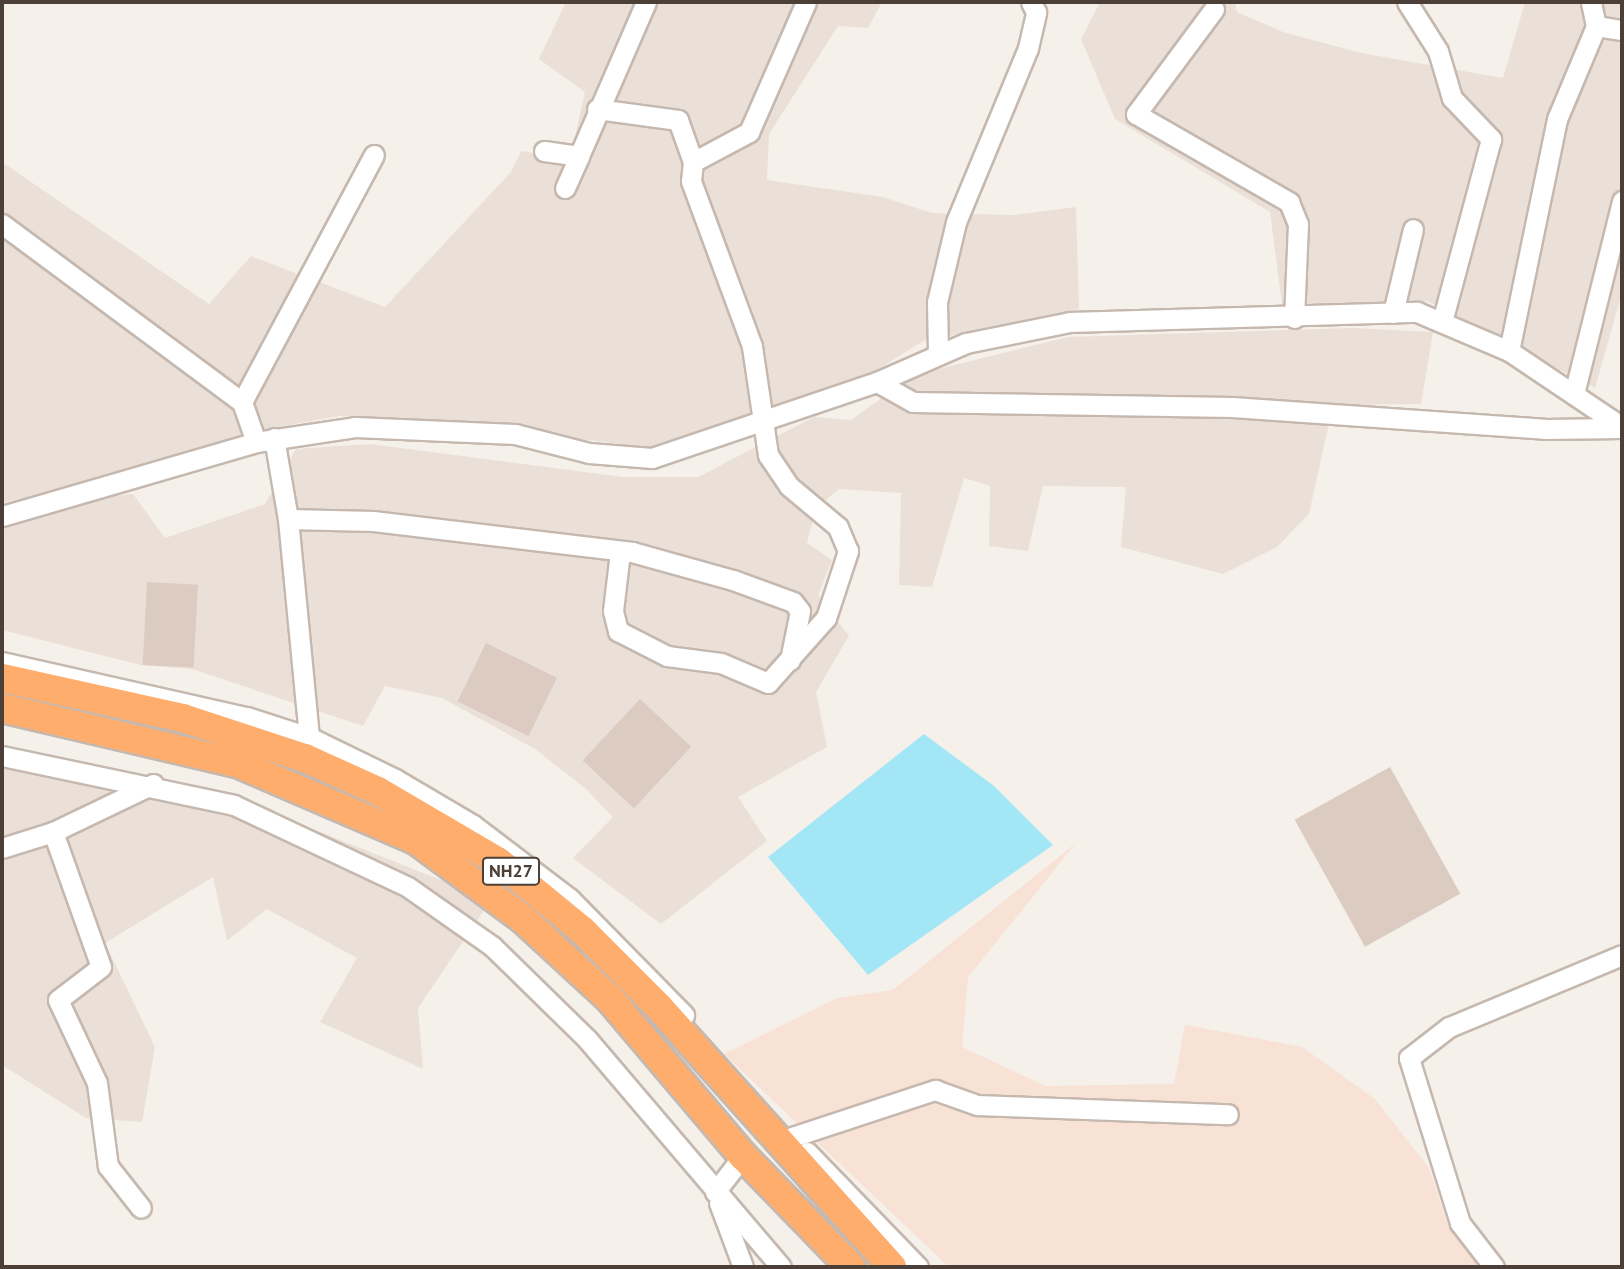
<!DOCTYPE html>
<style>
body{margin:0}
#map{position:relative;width:1624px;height:1269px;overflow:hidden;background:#f6f0ea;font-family:"PT Sans",sans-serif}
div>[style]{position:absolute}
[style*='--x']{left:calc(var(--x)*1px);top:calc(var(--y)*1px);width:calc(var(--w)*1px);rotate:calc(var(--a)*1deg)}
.residential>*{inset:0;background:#eae0d8}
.commercial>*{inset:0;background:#f8e1d5}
.water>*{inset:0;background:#a3e6f6}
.building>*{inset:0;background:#dccbc1;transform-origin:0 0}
.roads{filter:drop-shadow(2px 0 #c5b8af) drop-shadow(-2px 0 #c5b8af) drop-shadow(0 2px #c5b8af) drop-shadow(0 -2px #c5b8af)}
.minor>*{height:19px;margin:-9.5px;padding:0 9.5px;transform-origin:9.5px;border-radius:9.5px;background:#fff}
.highway>*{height:28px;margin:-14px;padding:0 14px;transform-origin:14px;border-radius:14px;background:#ffad6c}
span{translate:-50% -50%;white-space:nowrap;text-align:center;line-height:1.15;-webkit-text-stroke:5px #fff;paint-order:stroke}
.shield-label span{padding:2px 5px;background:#fff;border:2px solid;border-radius:5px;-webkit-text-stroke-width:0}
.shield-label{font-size:18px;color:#4b3f37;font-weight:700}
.frame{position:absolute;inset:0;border:4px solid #4b3f37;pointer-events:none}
</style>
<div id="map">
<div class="residential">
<i style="clip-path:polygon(566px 2px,882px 2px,868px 28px,838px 26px,769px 134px,767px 180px,883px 197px,932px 213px,1014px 215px,1076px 207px,1079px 309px,923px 341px,877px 370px,652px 448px,447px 422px,339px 416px,284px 426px,189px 462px,2px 503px,2px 162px,209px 304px,251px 256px,385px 307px,511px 172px,521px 151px,570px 158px,585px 92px,539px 59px)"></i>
<i style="clip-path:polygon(1100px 2px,1235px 2px,1237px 12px,1283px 32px,1361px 53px,1503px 78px,1525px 2px,1622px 2px,1622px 293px,1595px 388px,1427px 301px,1282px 304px,1270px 212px,1115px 119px,1081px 39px)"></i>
<i style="clip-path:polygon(1353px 328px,1433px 332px,1421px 404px,1333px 405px,1309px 514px,1277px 547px,1223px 574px,1121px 547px,1126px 487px,1043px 486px,1028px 551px,989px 546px,990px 486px,964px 478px,932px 587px,899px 585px,901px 493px,839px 489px,816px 508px,807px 543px,832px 560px,818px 595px,849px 636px,816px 692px,827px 747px,738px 797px,767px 841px,661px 924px,573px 858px,613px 817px,586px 789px,535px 749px,442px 698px,385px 686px,363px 726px,192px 669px,141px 665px,2px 630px,2px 527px,40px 504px,133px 494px,165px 538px,265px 504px,296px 449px,370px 444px,623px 477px,698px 477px,814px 417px,851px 420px,914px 375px,1068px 337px)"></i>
<i style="clip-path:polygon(2px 762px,223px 793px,491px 900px,418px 1008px,423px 1069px,320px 1022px,357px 958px,267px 909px,227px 941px,213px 877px,105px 943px,155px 1047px,142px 1122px,86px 1118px,2px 1065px)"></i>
</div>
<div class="commercial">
<i style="clip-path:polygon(1076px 843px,968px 977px,962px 1047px,1045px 1086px,1174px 1084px,1185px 1025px,1302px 1047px,1375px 1099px,1429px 1168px,1448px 1226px,1489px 1267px,949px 1267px,724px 1054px,837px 998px,893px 990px)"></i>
</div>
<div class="water">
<i style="clip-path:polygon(924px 734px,994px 786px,1053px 845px,868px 975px,768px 857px)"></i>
</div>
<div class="building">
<i style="left:147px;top:582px;width:51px;height:83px;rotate:3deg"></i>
<i style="left:486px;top:643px;width:79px;height:65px;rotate:26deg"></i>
<i style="left:640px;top:699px;width:70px;height:84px;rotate:43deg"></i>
<i style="left:1390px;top:767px;width:145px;height:109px;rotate:61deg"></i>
</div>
<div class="roads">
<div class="minor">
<i style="--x:1407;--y:2;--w:58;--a:57.7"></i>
<i style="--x:1438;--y:51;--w:49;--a:73.4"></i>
<i style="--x:1452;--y:98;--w:57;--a:46.4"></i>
<i style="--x:1491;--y:139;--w:189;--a:105"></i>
<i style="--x:1214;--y:9;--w:131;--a:126.6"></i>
<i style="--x:1136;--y:114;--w:177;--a:29.9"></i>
<i style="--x:1289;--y:202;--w:24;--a:68"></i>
<i style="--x:1298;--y:224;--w:94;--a:92.4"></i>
<i style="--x:1596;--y:26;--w:26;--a:9"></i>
<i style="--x:597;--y:109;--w:82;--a:7.7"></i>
<i style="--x:678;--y:120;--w:45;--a:70.3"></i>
<i style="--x:544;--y:151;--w:35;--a:8"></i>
<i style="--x:579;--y:156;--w:168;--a:-66.5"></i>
<i style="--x:565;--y:188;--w:35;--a:-66"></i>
<i style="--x:2;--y:224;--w:299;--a:36.6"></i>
<i style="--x:242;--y:402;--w:42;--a:70.7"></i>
<i style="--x:1393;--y:313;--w:86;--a:-76.6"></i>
<i style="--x:1509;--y:351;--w:237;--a:-78.3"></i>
<i style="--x:1557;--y:119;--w:101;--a:-67.2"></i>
<i style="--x:1596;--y:26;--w:25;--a:-102"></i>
<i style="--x:938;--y:354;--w:52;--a:-91.1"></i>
<i style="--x:937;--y:302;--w:82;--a:-76.6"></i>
<i style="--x:956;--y:222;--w:188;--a:-67.5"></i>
<i style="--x:1028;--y:48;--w:37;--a:-77"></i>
<i style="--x:1036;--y:12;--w:11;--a:-117"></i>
<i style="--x:877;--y:382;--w:41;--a:29.1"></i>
<i style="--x:913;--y:402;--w:319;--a:0.9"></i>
<i style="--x:1232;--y:407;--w:313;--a:4"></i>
<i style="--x:1544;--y:429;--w:78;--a:-0.7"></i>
<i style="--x:1575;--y:390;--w:195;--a:-76"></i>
<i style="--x:242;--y:402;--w:280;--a:-61.9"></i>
<i style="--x:274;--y:438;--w:82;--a:80.2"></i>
<i style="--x:2;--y:516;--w:265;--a:-16.2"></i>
<i style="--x:256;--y:442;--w:100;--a:-8.6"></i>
<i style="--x:355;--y:427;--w:160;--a:2.5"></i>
<i style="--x:515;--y:434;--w:76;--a:14.4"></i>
<i style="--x:589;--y:453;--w:63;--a:4.5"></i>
<i style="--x:652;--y:458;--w:237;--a:-18.7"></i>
<i style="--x:877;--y:382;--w:97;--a:-23.7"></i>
<i style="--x:966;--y:343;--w:106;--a:-11.4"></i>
<i style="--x:1070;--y:322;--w:347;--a:-1.7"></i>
<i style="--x:1417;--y:312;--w:100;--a:23"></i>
<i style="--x:1509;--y:351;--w:136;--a:33.9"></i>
<i style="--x:620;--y:552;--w:59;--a:96.8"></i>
<i style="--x:613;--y:611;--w:21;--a:76"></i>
<i style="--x:618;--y:631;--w:55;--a:27"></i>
<i style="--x:667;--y:656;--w:54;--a:7.4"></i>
<i style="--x:721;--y:663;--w:51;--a:23.1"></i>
<i style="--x:768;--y:683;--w:87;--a:-48.3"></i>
<i style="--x:826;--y:618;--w:71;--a:-71.8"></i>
<i style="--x:848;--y:551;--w:26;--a:-113"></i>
<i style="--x:838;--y:527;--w:64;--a:-140.1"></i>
<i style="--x:789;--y:486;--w:37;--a:-124"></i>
<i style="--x:768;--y:455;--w:110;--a:-98.4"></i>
<i style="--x:752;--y:346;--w:176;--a:-110.3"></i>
<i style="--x:691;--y:181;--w:19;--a:-84"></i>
<i style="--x:693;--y:162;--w:64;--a:-28.2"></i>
<i style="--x:749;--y:132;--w:142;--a:-66.3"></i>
<i style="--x:2;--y:662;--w:251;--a:12.7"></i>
<i style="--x:247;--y:717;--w:65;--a:17.9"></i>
<i style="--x:309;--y:737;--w:96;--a:26"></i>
<i style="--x:395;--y:779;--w:91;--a:30.5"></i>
<i style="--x:473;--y:825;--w:122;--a:37.3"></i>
<i style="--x:570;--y:899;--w:163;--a:45.5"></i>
<i style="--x:309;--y:737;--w:219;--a:-95.5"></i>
<i style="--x:288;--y:519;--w:85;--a:1.3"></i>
<i style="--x:373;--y:521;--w:261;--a:6.8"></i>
<i style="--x:632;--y:552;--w:105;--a:15.5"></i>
<i style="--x:733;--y:580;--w:64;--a:20.1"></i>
<i style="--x:793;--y:602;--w:11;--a:52"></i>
<i style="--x:800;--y:611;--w:50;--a:101.5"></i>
<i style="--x:2;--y:756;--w:237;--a:11.9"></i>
<i style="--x:234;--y:805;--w:192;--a:25.2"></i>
<i style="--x:408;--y:887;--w:103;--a:35.1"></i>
<i style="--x:492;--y:946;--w:133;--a:44.4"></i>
<i style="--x:587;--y:1039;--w:299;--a:49.6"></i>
<i style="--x:53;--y:832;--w:143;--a:70.4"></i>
<i style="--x:101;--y:967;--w:54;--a:142.5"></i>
<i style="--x:58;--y:1000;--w:92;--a:64.8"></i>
<i style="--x:97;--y:1083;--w:84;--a:82.5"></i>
<i style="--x:108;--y:1166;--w:53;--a:51.8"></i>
<i style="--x:2;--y:848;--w:53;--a:-17.4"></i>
<i style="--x:53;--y:832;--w:111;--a:-25.6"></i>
<i style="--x:792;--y:1137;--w:151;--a:-18.2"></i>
<i style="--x:935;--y:1090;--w:45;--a:19.7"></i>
<i style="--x:977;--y:1105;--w:251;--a:2.1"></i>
<i style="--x:807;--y:1152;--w:160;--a:46"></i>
<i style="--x:715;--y:1192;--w:46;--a:-52.1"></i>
<i style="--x:719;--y:1203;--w:68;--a:69.4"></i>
<i style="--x:1494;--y:1267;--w:56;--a:-127.7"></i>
<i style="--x:1460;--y:1223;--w:173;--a:-107.2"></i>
<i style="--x:1409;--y:1058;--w:51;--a:-37.8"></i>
<i style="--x:1449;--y:1027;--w:187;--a:-22.6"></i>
</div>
<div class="highway">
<i style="--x:2;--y:678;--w:185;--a:12.5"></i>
<i style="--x:183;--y:718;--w:128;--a:18.2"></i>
<i style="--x:305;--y:758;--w:80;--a:24.3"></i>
<i style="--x:378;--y:791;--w:140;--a:30.4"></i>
<i style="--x:499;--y:862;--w:107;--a:39.3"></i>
<i style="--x:582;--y:930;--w:109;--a:45"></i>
<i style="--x:659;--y:1007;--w:349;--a:48.1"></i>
<i style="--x:2;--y:708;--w:241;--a:13.2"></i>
<i style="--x:237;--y:763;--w:195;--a:23.3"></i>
<i style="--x:416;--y:840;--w:133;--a:36.4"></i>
<i style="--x:523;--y:919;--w:117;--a:42.6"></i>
<i style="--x:609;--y:998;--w:207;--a:49.7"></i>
<i style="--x:743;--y:1156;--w:155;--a:45.8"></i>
</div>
</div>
<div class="shield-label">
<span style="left:511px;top:871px">NH27</span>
</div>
<div class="frame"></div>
</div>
